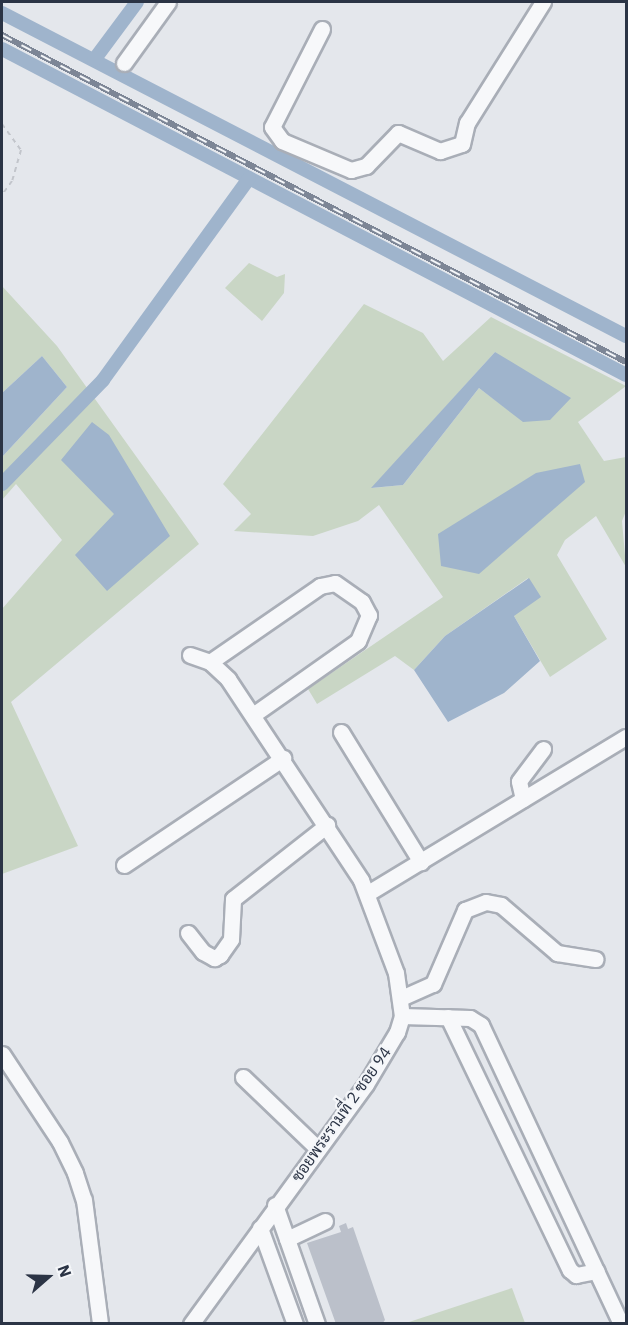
<!DOCTYPE html>
<meta charset="utf-8">
<style>
body{margin:0}
#map{position:relative;width:628px;height:1325px;overflow:hidden;background:#e4e7ec;font-family:"IBM Plex Sans",Sarabun,sans-serif}
div>[style]{position:absolute}
[style*='--x']{left:calc(var(--x)*1px);top:calc(var(--y)*1px);width:calc(var(--w)*1px);rotate:calc(var(--a)*1deg)}
.green>*{inset:0;background:#c9d6c5}
.water>*{inset:0;background:#9fb4cc}
.canal>*{height:14px;margin:-7px;padding:0 7px;transform-origin:7px;border-radius:7px;background:#9fb4cc}
.building>*{inset:0;background:#bbc0ca}
.path>*{height:2px;margin-top:-1px;transform-origin:0;background:repeating-linear-gradient(90deg,#c2c5cb 0 4.5px,transparent 0 9px)}
.roads{filter:drop-shadow(2px 0 #a9aeb7) drop-shadow(-2px 0 #a9aeb7) drop-shadow(0 2px #a9aeb7) drop-shadow(0 -2px #a9aeb7)}
.minor>*{height:15px;margin:-7.5px;padding:0 7.5px;transform-origin:7.5px;border-radius:7.5px;background:#f7f8fa}
.rail>*{height:6px;margin-top:-3px;transform-origin:0;background:repeating-linear-gradient(90deg,#f4f6f9 0 11px,#7d8696 0 22px);box-sizing:border-box;border-block:2px solid #7d8696}
span{translate:-50% -50%;white-space:nowrap;text-align:center;line-height:1.15;-webkit-text-stroke:4.5px #f4f6f9;paint-order:stroke}
.street-label{font-size:16px;color:#2b3445}
.frame{position:absolute;inset:0;border:3px solid #2b3445;pointer-events:none}
.north{position:absolute;left:18px;top:1247px;width:60px;height:60px;-webkit-text-stroke:4px #f4f6f9;paint-order:stroke;rotate:70deg;font-size:16px;font-weight:700;line-height:24px;text-align:center;color:#2b3445}
.north::after{content:'';display:block;margin:auto;width:21px;height:27px;background:#2b3445;clip-path:polygon(50% 0,100% 100%,50% 72%,0 100%)}
</style>
<div id="map">
<div class="green">
<i style="clip-path:polygon(249px 263px,277px 277px,285px 274px,284px 293px,262px 321px,225px 288px)"></i>
<i style="clip-path:polygon(2px 286px,57px 346px,199px 544px,11px 702px,78px 846px,2px 874px,2px 609px,62px 540px,16px 484px,2px 500px,2px 457px,67px 387px,42px 356px,2px 393px)"></i>
<i style="clip-path:polygon(evenodd,364px 304px,423px 333px,443px 361px,491px 317px,626px 386px,578px 422px,604px 461px,626px 457px,626px 511px,622px 521px,626px 567px,596px 516px,565px 540px,557px 555px,607px 639px,550px 677px,514px 616px,528px 578px,445px 636px,414px 670px,395px 656px,317px 704px,308px 689px,443px 597px,379px 505px,358px 521px,313px 536px,234px 531px,251px 514px,223px 484px,364px 304px,495px 352px,523px 421px,479px 388px,403px 485px,372px 488px,495px 352px)"></i>
<i style="clip-path:polygon(512px 1288px,525px 1323px,406px 1323px)"></i>
</div>
<div class="water">
<i style="clip-path:polygon(495px 352px,571px 398px,550px 420px,523px 422px,479px 388px,403px 485px,371px 488px)"></i>
<i style="clip-path:polygon(42px 356px,67px 387px,2px 457px,2px 393px)"></i>
<i style="clip-path:polygon(92px 422px,109px 435px,170px 536px,107px 591px,75px 555px,114px 514px,61px 460px)"></i>
<i style="clip-path:polygon(580px 464px,585px 482px,479px 574px,441px 566px,438px 534px,536px 473px)"></i>
<i style="clip-path:polygon(529px 578px,541px 597px,514px 616px,540px 661px,504px 693px,448px 722px,414px 670px,445px 636px)"></i>
</div>
<div class="canal">
<i style="--x:2;--y:13;--w:703;--a:27.37"></i>
<i style="--x:2;--y:49;--w:704;--a:27.58"></i>
<i style="--x:94;--y:60;--w:72;--a:-53.4"></i>
<i style="--x:2;--y:484;--w:145;--a:-45.8"></i>
<i style="--x:103;--y:380;--w:249;--a:-54.1"></i>
</div>
<div class="building">
<i style="clip-path:polygon(346px 1223px,348px 1229px,353px 1227px,385px 1320px,382px 1324px,336px 1324px,307px 1243px,341px 1232px,339px 1226px)"></i>
</div>
<div class="path">
<i style="--x:2;--y:124;--w:32;--a:54"></i>
<i style="--x:21;--y:150;--w:32;--a:106"></i>
<i style="--x:12;--y:181;--w:17;--a:126"></i>
</div>
<div class="roads">
<div class="minor">
<i style="--x:322;--y:29;--w:110;--a:117"></i>
<i style="--x:272;--y:127;--w:17;--a:54"></i>
<i style="--x:282;--y:141;--w:75;--a:22.8"></i>
<i style="--x:351;--y:170;--w:16;--a:-15"></i>
<i style="--x:366;--y:166;--w:46;--a:-45.9"></i>
<i style="--x:398;--y:133;--w:46;--a:23.2"></i>
<i style="--x:440;--y:151;--w:23;--a:-18"></i>
<i style="--x:462;--y:144;--w:22;--a:-77"></i>
<i style="--x:467;--y:123;--w:143;--a:-57.9"></i>
<i style="--x:124;--y:63;--w:75;--a:-54.2"></i>
<i style="--x:190;--y:655;--w:21;--a:19"></i>
<i style="--x:210;--y:662;--w:25;--a:43"></i>
<i style="--x:228;--y:679;--w:241;--a:56.5"></i>
<i style="--x:361;--y:880;--w:99;--a:69.4"></i>
<i style="--x:396;--y:973;--w:43;--a:82.1"></i>
<i style="--x:402;--y:1016;--w:17;--a:107"></i>
<i style="--x:397;--y:1032;--w:61;--a:120.8"></i>
<i style="--x:366;--y:1084;--w:297;--a:126.1"></i>
<i style="--x:210;--y:662;--w:134;--a:-34.6"></i>
<i style="--x:320;--y:586;--w:15;--a:-11"></i>
<i style="--x:335;--y:583;--w:33;--a:35"></i>
<i style="--x:362;--y:602;--w:15;--a:62"></i>
<i style="--x:369;--y:615;--w:28;--a:113"></i>
<i style="--x:358;--y:641;--w:127;--a:144.9"></i>
<i style="--x:341;--y:732;--w:153;--a:58.4"></i>
<i style="--x:523;--y:799;--w:18;--a:-103"></i>
<i style="--x:519;--y:781;--w:40;--a:-53"></i>
<i style="--x:124;--y:865;--w:192;--a:-33.9"></i>
<i style="--x:368;--y:893;--w:301;--a:-31.2"></i>
<i style="--x:188;--y:933;--w:24;--a:52"></i>
<i style="--x:203;--y:952;--w:13;--a:29"></i>
<i style="--x:214;--y:958;--w:7;--a:-27"></i>
<i style="--x:220;--y:955;--w:19;--a:-55"></i>
<i style="--x:231;--y:939;--w:40;--a:-87.1"></i>
<i style="--x:233;--y:899;--w:120;--a:-38.2"></i>
<i style="--x:401;--y:998;--w:35;--a:-24"></i>
<i style="--x:433;--y:984;--w:81;--a:-66.6"></i>
<i style="--x:465;--y:910;--w:22;--a:-21"></i>
<i style="--x:486;--y:902;--w:15;--a:11"></i>
<i style="--x:501;--y:905;--w:74;--a:40.6"></i>
<i style="--x:557;--y:953;--w:39;--a:9"></i>
<i style="--x:402;--y:1016;--w:68;--a:1.7"></i>
<i style="--x:470;--y:1018;--w:13;--a:32"></i>
<i style="--x:481;--y:1025;--w:330;--a:64.9"></i>
<i style="--x:448;--y:1017;--w:281;--a:64.3"></i>
<i style="--x:570;--y:1270;--w:8;--a:40"></i>
<i style="--x:576;--y:1275;--w:21;--a:-11"></i>
<i style="--x:2;--y:1054;--w:105;--a:56.6"></i>
<i style="--x:60;--y:1142;--w:34;--a:64"></i>
<i style="--x:75;--y:1173;--w:28;--a:72"></i>
<i style="--x:84;--y:1200;--w:125;--a:82.6"></i>
<i style="--x:243;--y:1077;--w:104;--a:43.8"></i>
<i style="--x:275;--y:1205;--w:126;--a:70.6"></i>
<i style="--x:260;--y:1228;--w:102;--a:70"></i>
<i style="--x:287;--y:1239;--w:42;--a:-25.3"></i>
</div>
</div>
<div class="rail">
<i style="--x:2;--y:35;--w:704;--a:27.66"></i>
</div>
<div class="street-label">
<span style="left:341px;top:1114px;rotate:-55deg">ซอยพระรามที่ 2 ซอย 94</span>
</div>
<div class="frame"></div>
<div class="north">N</div>
</div>
